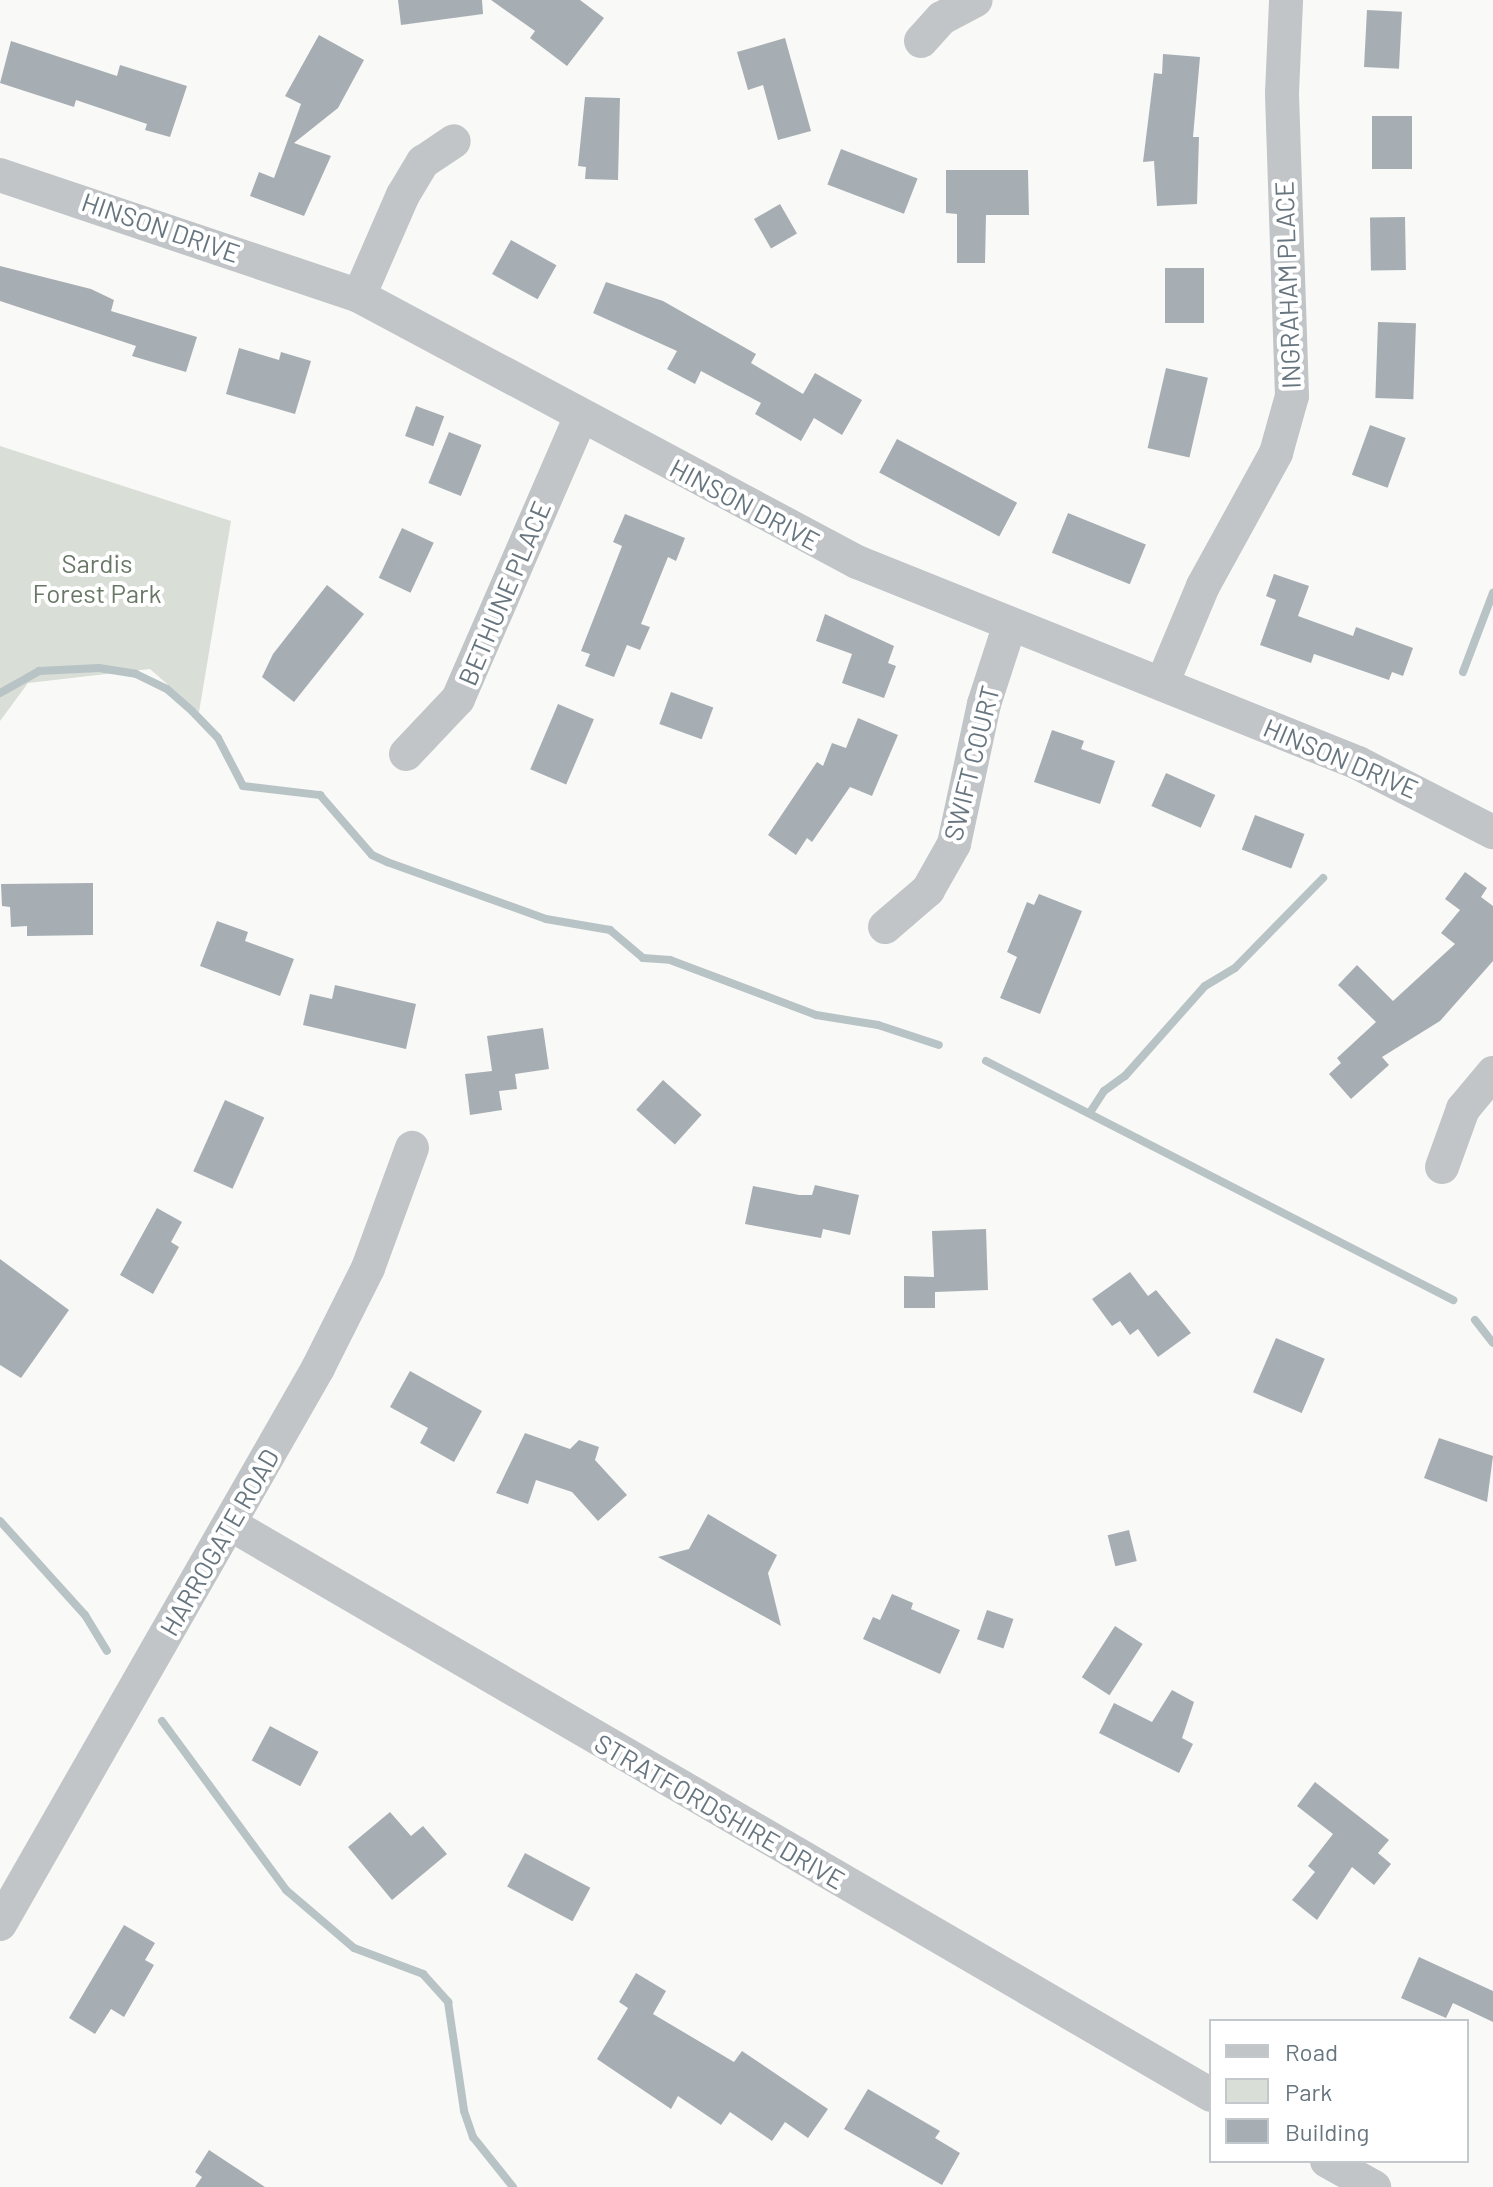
<!DOCTYPE html>
<style>
body{margin:0}
#map{position:relative;width:1493px;height:2187px;overflow:hidden;background:#f9f9f7;font-family:Barlow,sans-serif}
div>[style]{position:absolute}
[style*='--x']{left:calc(var(--x)*1px);top:calc(var(--y)*1px);width:calc(var(--w)*1px);rotate:calc(var(--a)*1deg)}
.green>*{inset:0;background:#d9ded7}
.stream>*{height:8px;margin:-4px;padding:0 4px;transform-origin:4px;border-radius:4px;background:#b8c3c6}
.building>*{inset:0;background:#a7aeb3;transform-origin:0 0}
.street>*{height:34px;margin:-17px;padding:0 17px;transform-origin:17px;border-radius:17px;background:#c1c5c8}
span{translate:-50% -50%;white-space:nowrap;text-align:center;line-height:1.15;-webkit-text-stroke:8px #fff;paint-order:stroke}
.street-label{font-size:26px;color:#67757f}
.park-label{font-size:26px;color:#697866}
.legend{position:absolute;left:1209px;top:2019px;width:260px;height:144px;box-sizing:border-box;background:#fff;border:2px solid #c2c8cc;margin:0;padding:10px 14px;list-style:none;font-size:24px;color:#67757f}
.legend li{display:flex;align-items:center;gap:16px;height:40px}
.legend b{width:40px;border:2px solid #c2c8cc}
</style>
<div id="map">
<div class="green">
<i style="clip-path:polygon(0 446px,231px 521px,199px 712px,150px 669px,28px 683px,0 721px)"></i>
</div>
<div class="stream">
<i style="--x:1463;--y:672;--w:85;--a:-69.2"></i>
<i style="--x:0;--y:693;--w:45;--a:-29.4"></i>
<i style="--x:39;--y:671;--w:60;--a:-2.9"></i>
<i style="--x:99;--y:668;--w:37;--a:9"></i>
<i style="--x:136;--y:674;--w:34;--a:26"></i>
<i style="--x:167;--y:689;--w:33;--a:41"></i>
<i style="--x:192;--y:711;--w:37;--a:46"></i>
<i style="--x:218;--y:738;--w:54;--a:62.5"></i>
<i style="--x:243;--y:786;--w:78;--a:6.7"></i>
<i style="--x:320;--y:795;--w:79;--a:49.1"></i>
<i style="--x:372;--y:855;--w:17;--a:25"></i>
<i style="--x:387;--y:862;--w:169;--a:19.7"></i>
<i style="--x:546;--y:919;--w:65;--a:9.8"></i>
<i style="--x:610;--y:930;--w:43;--a:40.3"></i>
<i style="--x:643;--y:958;--w:27;--a:4"></i>
<i style="--x:670;--y:960;--w:156;--a:20.6"></i>
<i style="--x:816;--y:1015;--w:63;--a:9.2"></i>
<i style="--x:878;--y:1025;--w:64;--a:18.2"></i>
<i style="--x:986;--y:1061;--w:525;--a:27.1"></i>
<i style="--x:1091;--y:1111;--w:24;--a:-57"></i>
<i style="--x:1104;--y:1091;--w:26;--a:-36"></i>
<i style="--x:1125;--y:1076;--w:120;--a:-48.4"></i>
<i style="--x:1205;--y:986;--w:35;--a:-31"></i>
<i style="--x:1235;--y:968;--w:126;--a:-45.6"></i>
<i style="--x:1475;--y:1320;--w:29;--a:52"></i>
<i style="--x:0;--y:1521;--w:127;--a:47.9"></i>
<i style="--x:85;--y:1615;--w:42;--a:58.6"></i>
<i style="--x:162;--y:1721;--w:210;--a:53.7"></i>
<i style="--x:286;--y:1890;--w:89;--a:40.5"></i>
<i style="--x:354;--y:1948;--w:74;--a:20.6"></i>
<i style="--x:423;--y:1974;--w:38;--a:48"></i>
<i style="--x:448;--y:2002;--w:110;--a:81.6"></i>
<i style="--x:464;--y:2111;--w:28;--a:71"></i>
<i style="--x:473;--y:2137;--w:64;--a:51.3"></i>
</div>
<div class="building">
<i style="clip-path:polygon(398px 0,482px 0,483px 14px,401px 25px)"></i>
<i style="clip-path:polygon(491px 0,580px 0,604px 18px,567px 66px,530px 38px,535px 31px)"></i>
<i style="left:1367px;top:10px;width:35px;height:57px;rotate:3deg"></i>
<i style="clip-path:polygon(319px 35px,364px 60px,338px 108px,294px 143px,331px 156px,304px 216px,250px 196px,259px 172px,274px 178px,301px 104px,285px 96px)"></i>
<i style="clip-path:polygon(785px 38px,811px 131px,778px 140px,763px 85px,748px 90px,737px 52px)"></i>
<i style="clip-path:polygon(11px 41px,117px 76px,120px 65px,187px 86px,170px 137px,145px 130px,147px 124px,76px 100px,74px 107px,0 83px)"></i>
<i style="clip-path:polygon(1163px 54px,1200px 57px,1193px 137px,1199px 137px,1197px 204px,1157px 206px,1154px 161px,1143px 162px,1154px 73px,1162px 74px)"></i>
<i style="clip-path:polygon(585px 97px,620px 98px,618px 180px,585px 179px,586px 167px,578px 166px)"></i>
<i style="left:1372px;top:116px;width:40px;height:53px"></i>
<i style="left:841px;top:149px;width:82px;height:38px;rotate:21deg"></i>
<i style="clip-path:polygon(946px 170px,1028px 170px,1029px 215px,986px 215px,985px 263px,957px 263px,957px 214px,946px 213px)"></i>
<i style="left:780px;top:204px;width:34px;height:30px;rotate:60deg"></i>
<i style="left:1405px;top:217px;width:53px;height:35px;rotate:89deg"></i>
<i style="left:511px;top:240px;width:52px;height:39px;rotate:29deg"></i>
<i style="clip-path:polygon(0 266px,91px 289px,114px 300px,111px 311px,197px 337px,186px 372px,132px 356px,136px 346px,0 301px)"></i>
<i style="left:1165px;top:268px;width:39px;height:55px"></i>
<i style="clip-path:polygon(606px 282px,663px 301px,756px 354px,751px 363px,803px 394px,815px 373px,862px 400px,842px 435px,814px 418px,801px 441px,755px 414px,761px 403px,701px 371px,695px 384px,667px 369px,677px 351px,593px 313px)"></i>
<i style="left:1378px;top:322px;width:38px;height:76px;rotate:2deg"></i>
<i style="clip-path:polygon(239px 348px,279px 360px,281px 352px,311px 361px,295px 414px,226px 394px)"></i>
<i style="left:1166px;top:368px;width:43px;height:82px;rotate:13deg"></i>
<i style="left:416px;top:406px;width:30px;height:32px;rotate:20deg"></i>
<i style="left:1370px;top:425px;width:38px;height:53px;rotate:20deg"></i>
<i style="left:449px;top:432px;width:35px;height:55px;rotate:22deg"></i>
<i style="left:897px;top:439px;width:136px;height:38px;rotate:28deg"></i>
<i style="left:1068px;top:513px;width:84px;height:43px;rotate:22deg"></i>
<i style="clip-path:polygon(625px 514px,685px 538px,676px 561px,668px 557px,641px 624px,650px 627px,640px 650px,627px 645px,614px 677px,585px 666px,590px 654px,581px 651px,622px 546px,613px 542px)"></i>
<i style="left:402px;top:528px;width:35px;height:55px;rotate:25deg"></i>
<i style="clip-path:polygon(1274px 574px,1309px 586px,1298px 616px,1353px 636px,1356px 627px,1413px 648px,1403px 676px,1392px 672px,1389px 680px,1314px 654px,1311px 663px,1260px 645px,1276px 600px,1266px 596px)"></i>
<i style="clip-path:polygon(327px 585px,364px 614px,294px 702px,262px 677px,273px 654px)"></i>
<i style="clip-path:polygon(825px 614px,894px 646px,888px 663px,896px 666px,884px 698px,842px 683px,852px 654px,816px 641px)"></i>
<i style="left:671px;top:692px;width:45px;height:34px;rotate:20deg"></i>
<i style="left:558px;top:704px;width:39px;height:71px;rotate:23deg"></i>
<i style="clip-path:polygon(858px 718px,898px 735px,872px 796px,850px 787px,812px 842px,807px 838px,796px 855px,768px 835px,817px 762px,823px 766px,832px 743px,846px 748px)"></i>
<i style="clip-path:polygon(1052px 730px,1084px 741px,1081px 749px,1115px 761px,1100px 804px,1034px 782px)"></i>
<i style="left:1166px;top:773px;width:54px;height:36px;rotate:24deg"></i>
<i style="left:1255px;top:815px;width:53px;height:37px;rotate:21deg"></i>
<i style="clip-path:polygon(1465px 872px,1487px 888px,1481px 897px,1493px 906px,1493px 961px,1440px 1021px,1382px 1057px,1389px 1065px,1351px 1099px,1329px 1074px,1341px 1063px,1337px 1058px,1376px 1022px,1338px 985px,1357px 965px,1393px 1001px,1455px 944px,1441px 933px,1460px 910px,1445px 899px)"></i>
<i style="clip-path:polygon(93px 883px,93px 935px,27px 936px,27px 926px,11px 927px,10px 907px,2px 906px,1px 884px)"></i>
<i style="clip-path:polygon(1039px 894px,1082px 911px,1040px 1014px,1000px 998px,1017px 957px,1007px 952px,1027px 902px,1034px 905px)"></i>
<i style="clip-path:polygon(217px 921px,248px 932px,245px 941px,294px 959px,280px 996px,200px 966px)"></i>
<i style="clip-path:polygon(335px 985px,416px 1004px,406px 1049px,303px 1025px,310px 994px,332px 999px)"></i>
<i style="clip-path:polygon(543px 1028px,549px 1069px,515px 1074px,517px 1089px,499px 1091px,502px 1110px,470px 1115px,465px 1074px,492px 1071px,487px 1036px)"></i>
<i style="left:663px;top:1080px;width:52px;height:40px;rotate:42deg"></i>
<i style="left:225px;top:1100px;width:43px;height:78px;rotate:24deg"></i>
<i style="clip-path:polygon(815px 1185px,859px 1195px,850px 1235px,823px 1229px,821px 1238px,745px 1224px,753px 1186px,799px 1195px,812px 1195px)"></i>
<i style="clip-path:polygon(157px 1208px,182px 1222px,171px 1242px,179px 1247px,153px 1294px,120px 1275px)"></i>
<i style="clip-path:polygon(986px 1229px,988px 1290px,935px 1292px,935px 1308px,904px 1308px,904px 1276px,934px 1277px,932px 1231px)"></i>
<i style="clip-path:polygon(0 1259px,69px 1310px,21px 1378px,0 1365px)"></i>
<i style="clip-path:polygon(1130px 1272px,1148px 1296px,1156px 1290px,1191px 1333px,1158px 1357px,1138px 1329px,1130px 1335px,1120px 1321px,1112px 1326px,1092px 1299px)"></i>
<i style="left:1276px;top:1338px;width:53px;height:59px;rotate:23deg"></i>
<i style="clip-path:polygon(410px 1371px,482px 1411px,454px 1462px,420px 1443px,428px 1428px,390px 1407px)"></i>
<i style="clip-path:polygon(525px 1433px,570px 1449px,579px 1440px,599px 1447px,595px 1460px,627px 1495px,598px 1521px,572px 1492px,536px 1480px,528px 1504px,496px 1493px)"></i>
<i style="clip-path:polygon(1439px 1438px,1493px 1456px,1487px 1502px,1424px 1478px)"></i>
<i style="clip-path:polygon(708px 1514px,777px 1555px,768px 1573px,781px 1626px,658px 1557px,689px 1549px)"></i>
<i style="left:1129px;top:1530px;width:32px;height:22px;rotate:76deg"></i>
<i style="clip-path:polygon(892px 1594px,913px 1603px,911px 1609px,960px 1630px,940px 1674px,863px 1639px,873px 1617px,880px 1620px)"></i>
<i style="left:987px;top:1610px;width:28px;height:31px;rotate:19deg"></i>
<i style="left:1115px;top:1626px;width:33px;height:61px;rotate:33deg"></i>
<i style="clip-path:polygon(1172px 1690px,1194px 1702px,1182px 1738px,1193px 1744px,1179px 1773px,1099px 1733px,1114px 1703px,1152px 1722px)"></i>
<i style="left:270px;top:1726px;width:55px;height:39px;rotate:28deg"></i>
<i style="clip-path:polygon(1315px 1782px,1389px 1840px,1378px 1853px,1391px 1864px,1374px 1885px,1352px 1867px,1317px 1920px,1292px 1900px,1315px 1872px,1308px 1866px,1333px 1834px,1297px 1806px)"></i>
<i style="clip-path:polygon(390px 1812px,411px 1836px,423px 1826px,447px 1854px,392px 1900px,348px 1847px)"></i>
<i style="left:525px;top:1853px;width:74px;height:38px;rotate:28deg"></i>
<i style="clip-path:polygon(124px 1925px,155px 1943px,145px 1960px,154px 1965px,124px 2017px,111px 2009px,95px 2034px,69px 2018px)"></i>
<i style="clip-path:polygon(1419px 1957px,1493px 1991px,1493px 2022px,1453px 2003px,1446px 2018px,1401px 1998px)"></i>
<i style="clip-path:polygon(636px 1973px,666px 1991px,653px 2014px,734px 2062px,742px 2051px,828px 2109px,808px 2138px,785px 2122px,772px 2141px,730px 2112px,721px 2125px,678px 2096px,671px 2109px,597px 2059px,628px 2008px,619px 2002px)"></i>
<i style="clip-path:polygon(868px 2089px,940px 2131px,935px 2138px,960px 2153px,942px 2185px,844px 2129px)"></i>
<i style="clip-path:polygon(209px 2150px,265px 2187px,195px 2187px,202px 2177px,195px 2172px)"></i>
</div>
<div class="street">
<i style="--x:921;--y:41;--w:31;--a:-48"></i>
<i style="--x:942;--y:18;--w:38;--a:-28"></i>
<i style="--x:0;--y:175;--w:379;--a:18.6"></i>
<i style="--x:359;--y:296;--w:565;--a:28.11"></i>
<i style="--x:857;--y:562;--w:540;--a:21.86"></i>
<i style="--x:1358;--y:763;--w:152;--a:27.1"></i>
<i style="--x:359;--y:296;--w:110;--a:-66.5"></i>
<i style="--x:403;--y:195;--w:39;--a:-59"></i>
<i style="--x:423;--y:162;--w:37;--a:-34"></i>
<i style="--x:1162;--y:684;--w:106;--a:-67.3"></i>
<i style="--x:1203;--y:586;--w:152;--a:-61.2"></i>
<i style="--x:1276;--y:453;--w:59;--a:-74.3"></i>
<i style="--x:1292;--y:396;--w:303;--a:-91.9"></i>
<i style="--x:1282;--y:93;--w:93;--a:-87.5"></i>
<i style="--x:406;--y:754;--w:76;--a:-46.6"></i>
<i style="--x:458;--y:699;--w:306;--a:-66.5"></i>
<i style="--x:885;--y:927;--w:57;--a:-40.7"></i>
<i style="--x:928;--y:890;--w:53;--a:-60.5"></i>
<i style="--x:954;--y:844;--w:143;--a:-77.9"></i>
<i style="--x:984;--y:704;--w:84;--a:-72"></i>
<i style="--x:1442;--y:1167;--w:62;--a:-70.1"></i>
<i style="--x:1463;--y:1109;--w:47;--a:-50.2"></i>
<i style="--x:230;--y:1524;--w:1135;--a:30.2"></i>
<i style="--x:0;--y:1924;--w:641;--a:-60.23"></i>
<i style="--x:318;--y:1368;--w:112;--a:-63.4"></i>
<i style="--x:368;--y:1268;--w:128;--a:-69.9"></i>
<i style="--x:1327;--y:2161;--w:54;--a:29"></i>
</div>
<div class="street-label">
<span style="left:161px;top:227px;rotate:19deg">HINSON DRIVE</span>
<span style="left:1287px;top:285px;rotate:-92deg">INGRAHAM PLACE</span>
<span style="left:745px;top:504px;rotate:28deg">HINSON DRIVE</span>
<span style="left:504px;top:593px;rotate:-67deg">BETHUNE PLACE</span>
<span style="left:1341px;top:758px;rotate:23deg">HINSON DRIVE</span>
<span style="left:971px;top:763px;rotate:-76deg">SWIFT COURT</span>
<span style="left:219px;top:1542px;rotate:-60deg">HARROGATE ROAD</span>
<span style="left:720px;top:1811px;rotate:30deg">STRATFORDSHIRE DRIVE</span>
</div>
<div class="park-label">
<span style="left:97px;top:578px">Sardis<br>Forest Park</span>
</div>
<ul class="legend">
<li><b style="height:10px;background:#c1c5c8"></b>Road</li>
<li><b style="height:22px;background:#d9ded7"></b>Park</li>
<li><b style="height:22px;background:#a7aeb3"></b>Building</li>
</ul>
</div>
